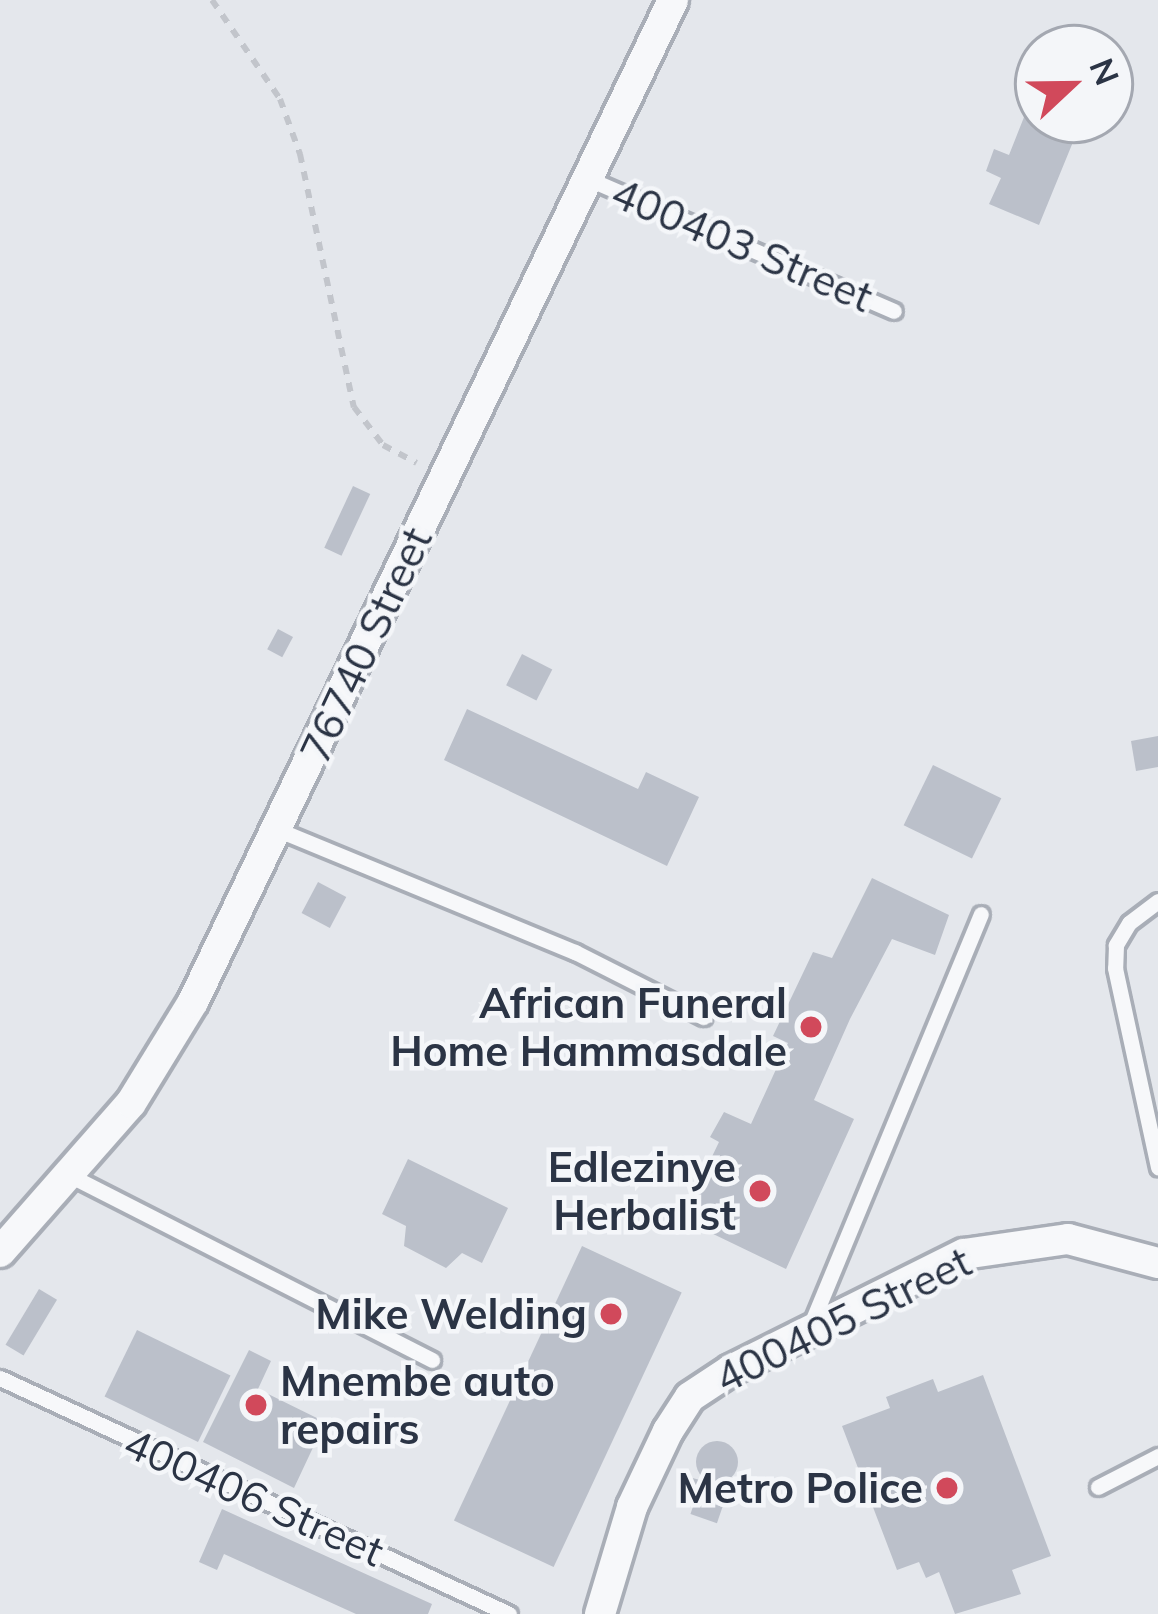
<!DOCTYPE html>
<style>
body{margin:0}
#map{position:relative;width:1158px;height:1614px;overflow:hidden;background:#e4e7ec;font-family:Mulish,sans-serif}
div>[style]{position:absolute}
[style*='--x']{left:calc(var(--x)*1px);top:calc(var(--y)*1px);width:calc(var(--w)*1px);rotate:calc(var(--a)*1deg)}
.building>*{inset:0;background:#bbc0ca;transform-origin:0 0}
.round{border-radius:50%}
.path>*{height:6px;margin-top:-3px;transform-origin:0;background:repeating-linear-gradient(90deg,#c2c5cb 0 9px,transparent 0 18px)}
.roads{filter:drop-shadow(3px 0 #a9aeb7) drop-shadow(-3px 0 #a9aeb7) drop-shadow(0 3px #a9aeb7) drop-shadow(0 -3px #a9aeb7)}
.service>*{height:15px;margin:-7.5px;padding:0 7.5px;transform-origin:7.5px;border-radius:7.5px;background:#f7f8fa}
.minor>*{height:30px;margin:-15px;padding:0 15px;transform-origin:15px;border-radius:15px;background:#f7f8fa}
.dots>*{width:33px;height:33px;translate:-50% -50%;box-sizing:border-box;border:6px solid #f4f6f9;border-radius:50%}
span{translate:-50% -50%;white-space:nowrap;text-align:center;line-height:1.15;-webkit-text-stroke:9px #f4f6f9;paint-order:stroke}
.street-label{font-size:42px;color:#2b3445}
.poi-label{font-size:42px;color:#2b3445;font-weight:700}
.right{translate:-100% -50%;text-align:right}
.left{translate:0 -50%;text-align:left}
.north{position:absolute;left:1014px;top:24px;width:120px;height:120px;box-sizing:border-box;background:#f4f6f9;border:3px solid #a4a8b1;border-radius:50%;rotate:68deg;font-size:33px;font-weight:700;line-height:48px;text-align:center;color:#2b3445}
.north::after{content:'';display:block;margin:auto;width:42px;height:54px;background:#d1495b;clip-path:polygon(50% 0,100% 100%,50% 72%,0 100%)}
</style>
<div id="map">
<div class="building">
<i style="clip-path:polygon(1032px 97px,1038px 120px,1082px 120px,1039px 225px,989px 204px,1001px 178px,986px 171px,994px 149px,1009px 155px)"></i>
<i style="left:353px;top:486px;width:19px;height:68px;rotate:25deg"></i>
<i style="left:278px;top:629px;width:17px;height:23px;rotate:28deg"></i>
<i style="left:522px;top:654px;width:34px;height:35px;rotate:27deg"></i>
<i style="clip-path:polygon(467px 709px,638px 789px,646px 772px,699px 797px,667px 866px,444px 760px)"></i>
<i style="clip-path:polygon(1158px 736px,1158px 767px,1136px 771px,1131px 741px)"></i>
<i style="left:933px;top:765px;width:76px;height:67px;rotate:26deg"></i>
<i style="clip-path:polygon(872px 878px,949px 915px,935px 955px,892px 939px,850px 1019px,814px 1100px,854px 1119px,786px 1269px,682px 1219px,719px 1142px,710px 1137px,724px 1112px,751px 1124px,788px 1043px,773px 1036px,813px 952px,832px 958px)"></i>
<i style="left:318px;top:882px;width:32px;height:35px;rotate:28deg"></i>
<i style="clip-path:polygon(408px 1159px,508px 1208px,482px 1263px,462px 1253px,446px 1268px,404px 1246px,406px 1226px,382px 1214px)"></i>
<i style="left:582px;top:1246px;width:110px;height:303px;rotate:25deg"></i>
<i style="left:39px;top:1289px;width:21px;height:65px;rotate:31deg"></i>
<i style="left:137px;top:1330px;width:104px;height:74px;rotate:26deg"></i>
<i style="clip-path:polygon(249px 1350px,271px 1361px,258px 1389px,325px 1422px,294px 1488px,203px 1442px)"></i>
<i style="clip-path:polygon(983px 1375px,1051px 1556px,1012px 1570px,1021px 1594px,955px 1614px,939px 1572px,926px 1578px,919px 1562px,897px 1570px,842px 1426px,890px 1408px,886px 1397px,933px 1379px,938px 1392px)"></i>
<i class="round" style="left:696px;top:1441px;width:42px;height:42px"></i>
<i style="left:685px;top:1476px;width:28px;height:14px;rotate:15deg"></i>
<i style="left:696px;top:1498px;width:28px;height:17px;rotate:19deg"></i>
<i style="clip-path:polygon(222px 1509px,432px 1604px,428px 1614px,356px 1614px,224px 1554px,217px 1570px,199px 1562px)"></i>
</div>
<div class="path">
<i style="--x:212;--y:0;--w:120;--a:55.5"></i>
<i style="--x:280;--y:99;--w:59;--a:70"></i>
<i style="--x:300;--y:154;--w:259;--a:78"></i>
<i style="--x:354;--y:407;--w:48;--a:52.7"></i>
<i style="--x:383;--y:445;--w:38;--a:28"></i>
</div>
<div class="roads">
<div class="service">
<i style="--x:589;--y:179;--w:332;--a:23.4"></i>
<i style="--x:281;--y:831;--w:318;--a:22.4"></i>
<i style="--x:575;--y:952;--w:144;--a:26.9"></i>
<i style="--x:1158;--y:901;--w:36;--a:143"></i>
<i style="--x:1129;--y:923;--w:26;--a:121"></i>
<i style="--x:1116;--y:945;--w:23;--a:92"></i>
<i style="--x:1115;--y:968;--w:204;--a:77.8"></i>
<i style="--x:73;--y:1177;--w:403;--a:27"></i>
<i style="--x:809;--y:1329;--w:449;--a:-67.5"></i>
<i style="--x:0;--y:1378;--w:561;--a:24.87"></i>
<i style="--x:1098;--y:1487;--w:68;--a:-27.3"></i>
</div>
<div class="minor">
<i style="--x:0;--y:1252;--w:198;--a:-48.7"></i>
<i style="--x:131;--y:1103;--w:119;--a:-58.5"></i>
<i style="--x:193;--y:1002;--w:1111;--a:-64.4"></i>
<i style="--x:600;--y:1614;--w:112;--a:-73.3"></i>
<i style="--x:632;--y:1507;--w:84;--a:-64.7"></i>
<i style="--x:668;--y:1431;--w:40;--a:-57.1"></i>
<i style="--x:690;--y:1397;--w:49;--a:-33.4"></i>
<i style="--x:731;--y:1370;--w:260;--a:-26.5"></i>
<i style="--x:964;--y:1254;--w:105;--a:-8.2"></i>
<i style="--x:1068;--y:1239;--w:93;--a:14.9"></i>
</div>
</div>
<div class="dots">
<i style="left:811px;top:1027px;background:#d1495b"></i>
<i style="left:760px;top:1191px;background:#d1495b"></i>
<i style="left:611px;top:1314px;background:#d1495b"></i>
<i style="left:256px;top:1405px;background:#d1495b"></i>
<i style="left:947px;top:1488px;background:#d1495b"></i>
</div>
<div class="street-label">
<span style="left:742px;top:245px;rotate:23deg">400403 Street</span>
<span style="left:366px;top:645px;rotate:-65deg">76740 Street</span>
<span style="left:843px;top:1320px;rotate:-26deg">400405 Street</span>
<span style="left:254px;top:1497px;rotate:24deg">400406 Street</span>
</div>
<div class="poi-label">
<span class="right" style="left:787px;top:1027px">African Funeral<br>Home Hammasdale</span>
<span class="right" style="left:736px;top:1191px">Edlezinye<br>Herbalist</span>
<span class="right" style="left:587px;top:1314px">Mike Welding</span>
<span class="left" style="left:280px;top:1405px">Mnembe auto<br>repairs</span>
<span class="right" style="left:923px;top:1488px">Metro Police</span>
</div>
<div class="north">N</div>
</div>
